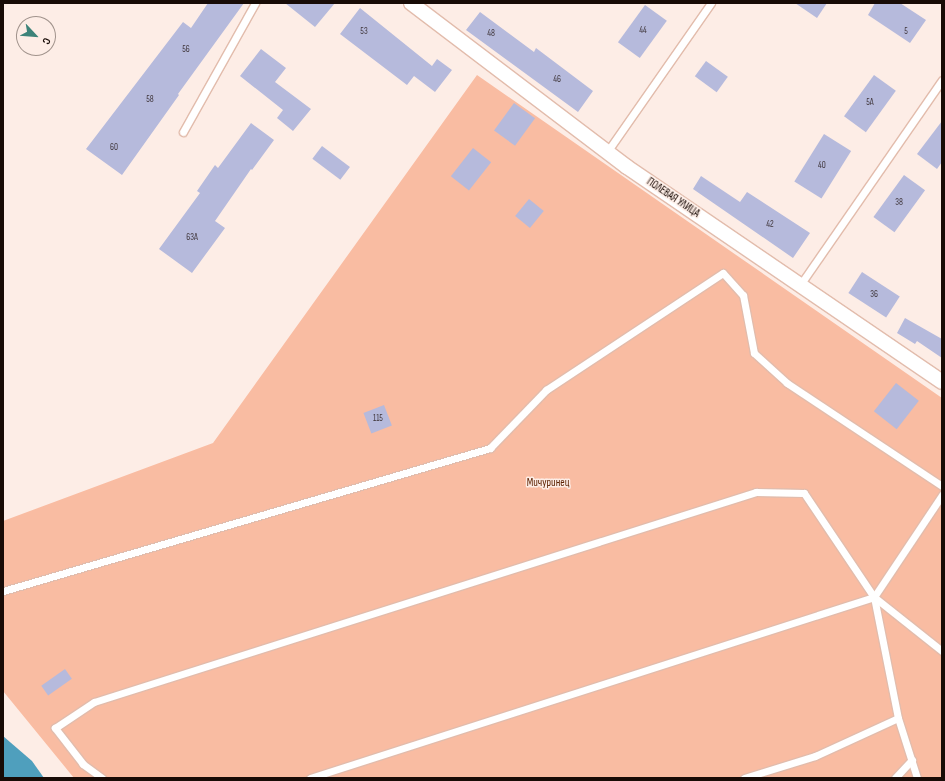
<!DOCTYPE html>
<meta charset="utf-8">
<style>
body{margin:0}
#map{position:relative;width:945px;height:781px;overflow:hidden;background:#fdede6;font-family:"Sofia Sans Condensed",sans-serif}
div>[style]{position:absolute}
[style*='--x']{left:calc(var(--x)*1px);top:calc(var(--y)*1px);width:calc(var(--w)*1px);rotate:calc(var(--a)*1deg)}
.green>*{inset:0;background:#f9bca2}
.water>*{inset:0;background:#4f9fbd}
.building>*{inset:0;background:#b6badc;transform-origin:0 0}
.roads{filter:drop-shadow(1px 0 #e2bcac) drop-shadow(-1px 0 #e2bcac) drop-shadow(0 1px #e2bcac) drop-shadow(0 -1px #e2bcac)}
.lane>*{height:7px;margin:-3.5px;padding:0 3.5px;transform-origin:3.5px;border-radius:3.5px;background:#fff}
.street>*{height:14px;margin:-7px;padding:0 7px;transform-origin:7px;border-radius:7px;background:#fff}
span{translate:-50% -50%;white-space:nowrap;text-align:center;line-height:1.15;-webkit-text-stroke:3px #fdede6;paint-order:stroke}
.number-label{font-size:9px;color:#40373c}
.number-label span{-webkit-text-stroke-width:0}
.street-label{font-size:11px;color:#180b06}
.park-label{font-size:11px;color:#5e2303}
.frame{position:absolute;inset:0;border:4px solid #180b06;pointer-events:none}
.north{position:absolute;left:16px;top:16px;width:40px;height:40px;box-sizing:border-box;background:#fdede6;border:1px solid #a1938c;border-radius:50%;rotate:116deg;font-size:11px;font-weight:700;line-height:16px;text-align:center;color:#180b06}
.north::after{content:'';display:block;margin:auto;width:14px;height:18px;background:#3d8379;clip-path:polygon(50% 0,100% 100%,50% 72%,0 100%)}
</style>
<div id="map">
<div class="green">
<i style="clip-path:polygon(477px 75px,942px 398px,942px 778px,74px 778px,3px 691px,3px 521px,213px 443px)"></i>
</div>
<div class="water">
<i style="clip-path:polygon(3px 736px,32px 761px,44px 778px,3px 778px)"></i>
</div>
<div class="building">
<i style="clip-path:polygon(208px 3px,244px 3px,178px 94px,179px 95px,122px 175px,86px 149px,183px 22px,191px 28px)"></i>
<i style="clip-path:polygon(285px 3px,335px 3px,315px 27px)"></i>
<i style="clip-path:polygon(795px 3px,827px 3px,817px 18px)"></i>
<i style="clip-path:polygon(875px 3px,900px 3px,926px 20px,910px 43px,868px 15px)"></i>
<i style="left:645px;top:5px;width:27px;height:46px;rotate:36deg"></i>
<i style="clip-path:polygon(360px 8px,432px 66px,437px 59px,452px 70px,435px 92px,414px 76px,407px 85px,340px 34px)"></i>
<i style="clip-path:polygon(480px 12px,534px 52px,536px 48px,593px 91px,578px 112px,466px 30px)"></i>
<i style="clip-path:polygon(261px 49px,286px 68px,275px 82px,311px 109px,293px 131px,277px 118px,283px 110px,240px 76px)"></i>
<i style="left:706px;top:61px;width:27px;height:19px;rotate:36deg"></i>
<i style="left:874px;top:75px;width:27px;height:51px;rotate:36deg"></i>
<i style="left:514px;top:103px;width:26px;height:34px;rotate:36deg"></i>
<i style="clip-path:polygon(942px 121px,942px 162px,937px 169px,917px 154px)"></i>
<i style="clip-path:polygon(251px 123px,274px 140px,252px 170px,251px 169px,215px 221px,225px 228px,192px 273px,159px 249px,200px 193px,197px 191px,215px 165px,218px 168px)"></i>
<i style="left:824px;top:134px;width:32px;height:56px;rotate:32deg"></i>
<i style="left:322px;top:146px;width:35px;height:16px;rotate:37deg"></i>
<i style="left:473px;top:148px;width:23px;height:36px;rotate:38deg"></i>
<i style="left:904px;top:175px;width:26px;height:52px;rotate:36deg"></i>
<i style="clip-path:polygon(701px 176px,740px 202px,747px 192px,810px 233px,793px 258px,693px 189px)"></i>
<i style="left:529px;top:199px;width:19px;height:22px;rotate:39deg"></i>
<i style="left:862px;top:272px;width:45px;height:25px;rotate:33deg"></i>
<i style="clip-path:polygon(905px 318px,942px 339px,942px 358px,917px 341px,915px 344px,897px 333px)"></i>
<i style="left:896px;top:383px;width:29px;height:36px;rotate:38deg"></i>
<i style="left:384px;top:405px;width:22px;height:22px;rotate:69deg"></i>
<i style="left:65px;top:669px;width:12px;height:29px;rotate:55deg"></i>
</div>
<div class="roads">
<div class="lane">
<i style="--x:183;--y:132;--w:148;--a:-60.8"></i>
<i style="--x:607;--y:152;--w:182;--a:-55.1"></i>
<i style="--x:800;--y:285;--w:249;--a:-55.3"></i>
<i style="--x:3;--y:591;--w:508;--a:-16.36"></i>
<i style="--x:490;--y:448;--w:81;--a:-46"></i>
<i style="--x:546;--y:390;--w:212;--a:-33.5"></i>
<i style="--x:723;--y:273;--w:30;--a:48"></i>
<i style="--x:743;--y:295;--w:59;--a:79.3"></i>
<i style="--x:754;--y:353;--w:45;--a:42.3"></i>
<i style="--x:787;--y:383;--w:186;--a:33.6"></i>
<i style="--x:874;--y:597;--w:87;--a:38.5"></i>
<i style="--x:102;--y:778;--w:24;--a:-144"></i>
<i style="--x:83;--y:764;--w:46;--a:-127.9"></i>
<i style="--x:55;--y:728;--w:47;--a:-33.7"></i>
<i style="--x:94;--y:702;--w:695;--a:-17.6"></i>
<i style="--x:756;--y:492;--w:48;--a:1.2"></i>
<i style="--x:804;--y:493;--w:125;--a:56.1"></i>
<i style="--x:874;--y:597;--w:123;--a:78.8"></i>
<i style="--x:898;--y:718;--w:63;--a:72.4"></i>
<i style="--x:310;--y:778;--w:592;--a:-17.79"></i>
<i style="--x:874;--y:597;--w:123;--a:-56.3"></i>
<i style="--x:744;--y:778;--w:74;--a:-17.2"></i>
<i style="--x:815;--y:756;--w:91;--a:-24.6"></i>
<i style="--x:895;--y:778;--w:25;--a:-47"></i>
</div>
<div class="street">
<i style="--x:411;--y:3;--w:271;--a:37.2"></i>
<i style="--x:627;--y:167;--w:381;--a:34.3"></i>
</div>
</div>
<div class="number-label">
<span style="left:643px;top:31px">44</span>
<span style="left:364px;top:32px">53</span>
<span style="left:906px;top:32px">5</span>
<span style="left:491px;top:34px">48</span>
<span style="left:186px;top:50px">56</span>
<span style="left:557px;top:80px">46</span>
<span style="left:150px;top:100px">58</span>
<span style="left:870px;top:103px">5А</span>
<span style="left:114px;top:148px">60</span>
<span style="left:822px;top:166px">40</span>
<span style="left:899px;top:203px">38</span>
<span style="left:770px;top:225px">42</span>
<span style="left:192px;top:238px">63А</span>
<span style="left:874px;top:295px">36</span>
<span style="left:378px;top:419px">115</span>
</div>
<div class="street-label">
<span style="left:673px;top:198px;rotate:34deg">ПОЛЕВАЯ УЛИЦА</span>
</div>
<div class="park-label">
<span style="left:548px;top:483px">Мичуринец</span>
</div>
<div class="frame"></div>
<div class="north">С</div>
</div>
